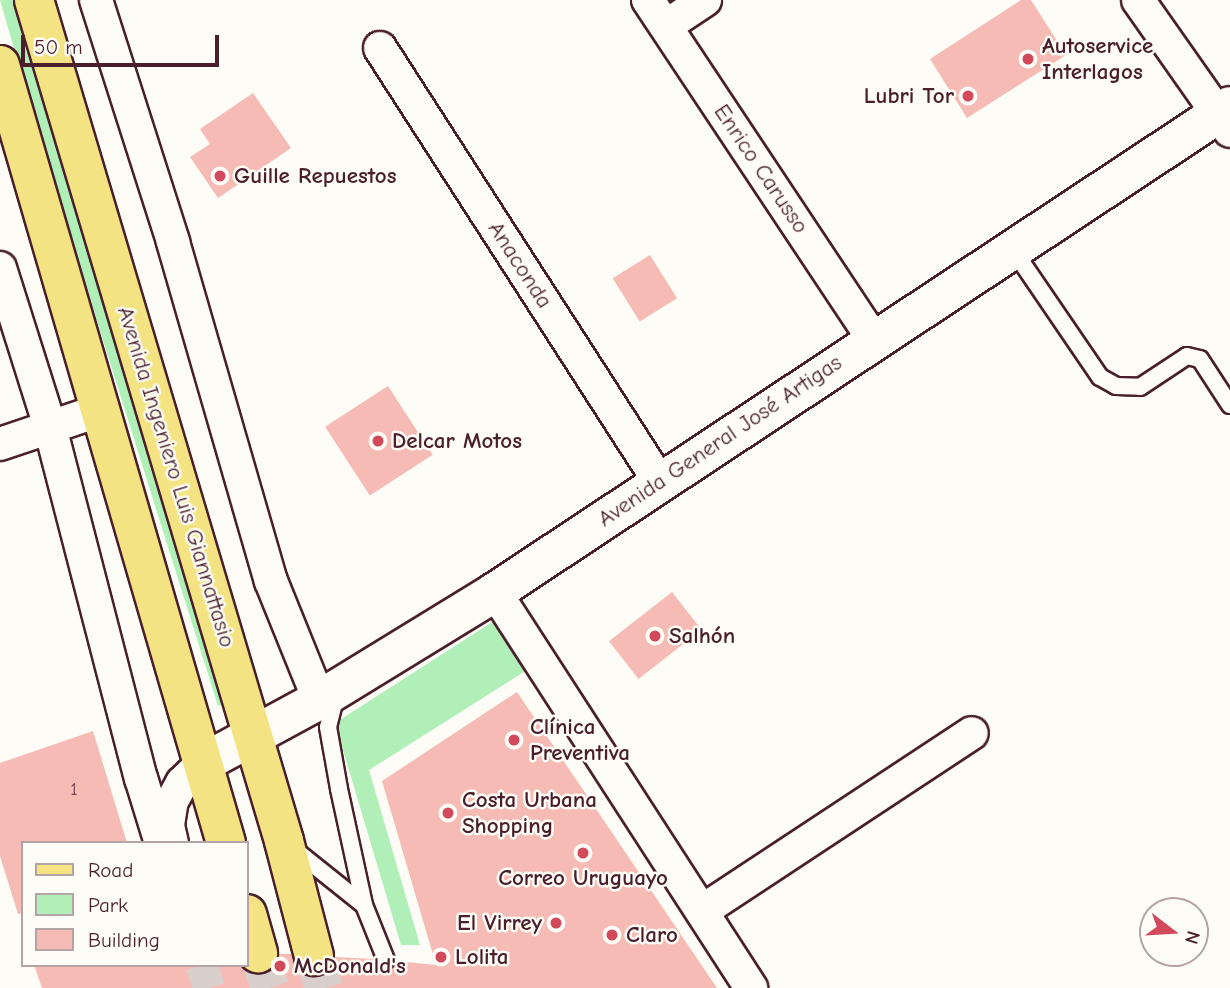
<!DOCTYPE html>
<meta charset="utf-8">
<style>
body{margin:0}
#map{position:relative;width:1230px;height:988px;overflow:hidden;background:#fdfcf7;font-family:"Comic Neue",sans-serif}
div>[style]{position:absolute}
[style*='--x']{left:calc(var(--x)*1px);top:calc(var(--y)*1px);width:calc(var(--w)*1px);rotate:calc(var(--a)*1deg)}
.green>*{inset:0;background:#b0f0b8}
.building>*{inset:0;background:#f6bbb4;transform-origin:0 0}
.minor-tunnel>*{height:32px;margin-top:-16px;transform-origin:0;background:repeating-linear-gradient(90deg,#d9d0ce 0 32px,transparent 0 48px)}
.primary-tunnel>*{height:38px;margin-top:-19px;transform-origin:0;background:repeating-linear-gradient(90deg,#d9d0ce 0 38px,transparent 0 57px)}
.roads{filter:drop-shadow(2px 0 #4a1f2b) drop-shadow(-2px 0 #4a1f2b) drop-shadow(0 2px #4a1f2b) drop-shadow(0 -2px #4a1f2b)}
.service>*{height:16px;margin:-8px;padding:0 8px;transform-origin:8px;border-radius:8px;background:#fdfcf7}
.minor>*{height:32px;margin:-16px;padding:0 16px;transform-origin:16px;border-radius:16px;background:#fdfcf7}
.tertiary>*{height:38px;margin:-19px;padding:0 19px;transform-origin:19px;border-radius:19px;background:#fdfcf7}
.primary>*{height:38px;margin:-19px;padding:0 19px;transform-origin:19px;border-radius:19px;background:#f4e382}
.dots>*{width:19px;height:19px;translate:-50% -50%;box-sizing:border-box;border:4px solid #fdfcf7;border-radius:50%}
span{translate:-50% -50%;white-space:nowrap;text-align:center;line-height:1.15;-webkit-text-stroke:5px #fdfcf7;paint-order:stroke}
.number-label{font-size:19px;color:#75464d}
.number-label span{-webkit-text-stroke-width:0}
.poi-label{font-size:23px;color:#4a1f2b;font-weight:700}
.left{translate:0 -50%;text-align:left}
.right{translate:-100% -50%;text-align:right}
.street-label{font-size:23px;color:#4a1f2b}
.legend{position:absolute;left:21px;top:841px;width:228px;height:126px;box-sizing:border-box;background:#fdfcf7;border:2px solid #b5a4a5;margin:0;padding:9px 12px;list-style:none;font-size:21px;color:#4a1f2b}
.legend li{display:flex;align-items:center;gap:14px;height:35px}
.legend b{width:35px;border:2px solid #b5a4a5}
.north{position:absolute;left:1139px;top:897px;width:70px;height:70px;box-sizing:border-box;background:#fdfcf7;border:2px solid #b5a4a5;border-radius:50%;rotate:107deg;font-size:19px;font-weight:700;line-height:28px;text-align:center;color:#4a1f2b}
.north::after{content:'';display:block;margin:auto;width:24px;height:32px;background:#d1495b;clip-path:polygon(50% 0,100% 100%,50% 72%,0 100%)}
.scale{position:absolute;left:21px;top:35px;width:198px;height:32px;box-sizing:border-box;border:4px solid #4a1f2b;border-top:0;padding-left:9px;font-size:21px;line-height:24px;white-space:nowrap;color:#4a1f2b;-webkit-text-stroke:5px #fdfcf7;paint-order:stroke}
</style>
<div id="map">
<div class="green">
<i style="clip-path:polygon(0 0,19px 0,228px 702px,218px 706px,46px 159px)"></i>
<i style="clip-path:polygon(497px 619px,530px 668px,369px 770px,420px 945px,401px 945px,335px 723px)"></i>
</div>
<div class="building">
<i style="clip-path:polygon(1021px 0,1031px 0,1066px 55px,967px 118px,930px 59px)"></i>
<i style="clip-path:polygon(253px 93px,291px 148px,218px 198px,190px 157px,210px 144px,200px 129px)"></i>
<i style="left:650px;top:255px;width:51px;height:44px;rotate:58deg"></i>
<i style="left:388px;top:386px;width:82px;height:75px;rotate:57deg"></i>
<i style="left:672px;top:592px;width:48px;height:80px;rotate:52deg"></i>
<i style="clip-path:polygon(517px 692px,717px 988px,42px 988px,34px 965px,241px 965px,252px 974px,263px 974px,274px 968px,279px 954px,291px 954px,299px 972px,308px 977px,319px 977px,330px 971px,335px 957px,374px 959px,379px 968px,385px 970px,394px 967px,396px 961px,436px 965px,382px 781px)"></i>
<i style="clip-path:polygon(93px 731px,127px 843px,23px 843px,23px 913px,18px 914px,0 856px,0 763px)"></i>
</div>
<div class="minor-tunnel">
<i style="--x:202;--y:965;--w:24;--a:73"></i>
</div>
<div class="primary-tunnel">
<i style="--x:258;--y:953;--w:37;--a:71"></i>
<i style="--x:314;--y:956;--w:34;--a:73"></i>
</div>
<div class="roads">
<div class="service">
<i style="--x:1012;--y:248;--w:156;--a:55.7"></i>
<i style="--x:1100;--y:377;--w:18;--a:29"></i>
<i style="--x:1116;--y:386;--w:24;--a:2"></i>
<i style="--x:1140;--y:387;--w:56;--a:-33.4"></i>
<i style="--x:1187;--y:356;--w:13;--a:13"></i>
<i style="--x:1200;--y:359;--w:55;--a:56.9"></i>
<i style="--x:336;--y:695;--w:33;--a:104"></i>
<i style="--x:328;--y:727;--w:63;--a:79.9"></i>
<i style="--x:339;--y:789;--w:119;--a:77.8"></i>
<i style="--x:364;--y:905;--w:59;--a:68.2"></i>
<i style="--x:295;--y:850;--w:88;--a:38.6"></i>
</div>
<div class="minor">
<i style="--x:96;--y:0;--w:254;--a:72.3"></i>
<i style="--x:173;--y:242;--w:353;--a:73.9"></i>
<i style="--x:271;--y:581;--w:128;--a:68"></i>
<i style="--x:648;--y:0;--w:407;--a:56.4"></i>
<i style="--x:1138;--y:0;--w:160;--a:54.9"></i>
<i style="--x:666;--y:26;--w:47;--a:-33.7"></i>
<i style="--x:380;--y:48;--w:515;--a:57.2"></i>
<i style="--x:0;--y:268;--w:167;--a:72.5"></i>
<i style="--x:50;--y:427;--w:363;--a:75.5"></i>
<i style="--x:141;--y:778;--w:68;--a:72.9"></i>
<i style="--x:0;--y:444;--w:107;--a:-18.6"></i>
<i style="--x:495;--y:592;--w:472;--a:57.1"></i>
<i style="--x:172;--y:843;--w:18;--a:-103"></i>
<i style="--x:168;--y:825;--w:24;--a:-81"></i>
<i style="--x:172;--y:801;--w:21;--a:-61"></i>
<i style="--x:182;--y:783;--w:29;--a:-44"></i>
<i style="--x:702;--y:911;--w:323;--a:-33.4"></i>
</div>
<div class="tertiary">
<i style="--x:203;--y:763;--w:132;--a:-28.5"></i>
<i style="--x:319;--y:700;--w:206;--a:-31.5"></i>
<i style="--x:495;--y:592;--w:881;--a:-33.47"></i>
</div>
<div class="primary">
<i style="--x:34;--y:0;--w:877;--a:73.44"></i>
<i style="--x:284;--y:841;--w:119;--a:75.4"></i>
<i style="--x:0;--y:65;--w:810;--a:73.8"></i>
<i style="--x:247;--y:914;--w:41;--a:74.2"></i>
</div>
</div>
<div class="dots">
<i style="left:1028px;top:59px;background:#d1495b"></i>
<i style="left:968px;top:96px;background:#d1495b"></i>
<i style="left:220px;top:176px;background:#d1495b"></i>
<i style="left:378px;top:441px;background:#d1495b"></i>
<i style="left:655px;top:636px;background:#d1495b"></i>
<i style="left:514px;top:740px;background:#d1495b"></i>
<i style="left:448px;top:813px;background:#d1495b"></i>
<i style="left:583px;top:853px;background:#d1495b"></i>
<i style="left:556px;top:923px;background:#d1495b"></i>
<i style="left:612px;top:935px;background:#d1495b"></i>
<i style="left:441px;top:957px;background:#d1495b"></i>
<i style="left:280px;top:966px;background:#d1495b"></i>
</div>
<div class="number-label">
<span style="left:74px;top:790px">1</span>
</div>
<div class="poi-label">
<span class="left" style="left:1042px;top:59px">Autoservice<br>Interlagos</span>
<span class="right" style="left:954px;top:96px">Lubri Tor</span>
<span class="left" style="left:234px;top:176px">Guille Repuestos</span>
<span class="left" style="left:392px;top:441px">Delcar Motos</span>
<span class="left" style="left:669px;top:636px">Salhón</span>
<span class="left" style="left:530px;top:740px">Clínica<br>Preventiva</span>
<span class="left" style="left:462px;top:813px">Costa Urbana<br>Shopping</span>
<span style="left:583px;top:878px">Correo Uruguayo</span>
<span class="right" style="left:542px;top:923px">El Virrey</span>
<span class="left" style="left:626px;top:935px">Claro</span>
<span class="left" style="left:455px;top:957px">Lolita</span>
<span class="left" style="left:294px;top:966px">McDonald's</span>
</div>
<div class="street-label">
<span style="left:761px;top:169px;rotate:56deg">Enrico Carusso</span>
<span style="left:520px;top:265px;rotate:57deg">Anaconda</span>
<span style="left:720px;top:441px;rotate:-34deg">Avenida General José Artigas</span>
<span style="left:176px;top:477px;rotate:73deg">Avenida Ingeniero Luis Giannattasio</span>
</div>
<ul class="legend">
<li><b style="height:9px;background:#f4e382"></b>Road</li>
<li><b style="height:19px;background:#b0f0b8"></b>Park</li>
<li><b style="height:19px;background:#f6bbb4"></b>Building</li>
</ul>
<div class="north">N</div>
<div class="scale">50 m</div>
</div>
